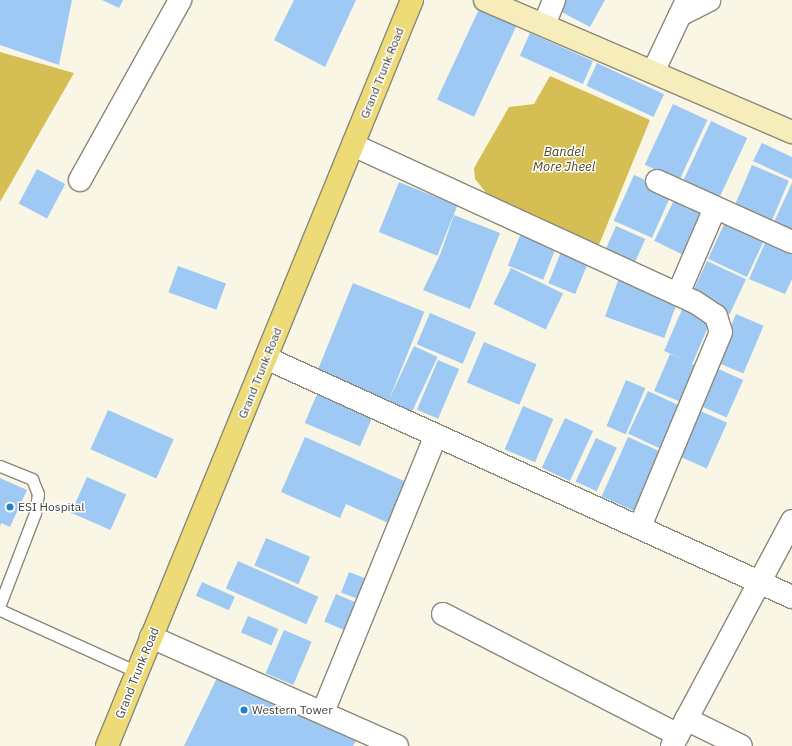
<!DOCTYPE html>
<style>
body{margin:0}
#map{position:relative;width:792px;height:746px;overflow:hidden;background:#f9f6e6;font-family:"IBM Plex Sans",sans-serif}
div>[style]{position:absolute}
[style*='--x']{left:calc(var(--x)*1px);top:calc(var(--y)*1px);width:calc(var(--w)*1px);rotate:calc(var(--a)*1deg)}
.water>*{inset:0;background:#d5bf55}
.building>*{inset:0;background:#9dc9f4;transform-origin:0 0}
.roads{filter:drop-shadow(1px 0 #8a8879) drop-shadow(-1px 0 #8a8879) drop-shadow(0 1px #8a8879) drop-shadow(0 -1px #8a8879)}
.lane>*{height:11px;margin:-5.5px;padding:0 5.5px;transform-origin:5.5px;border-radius:5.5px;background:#fff}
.street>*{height:22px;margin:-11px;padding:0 11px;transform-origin:11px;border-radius:11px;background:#fff}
.secondary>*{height:22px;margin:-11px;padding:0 11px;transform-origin:11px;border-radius:11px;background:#f6edbb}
.primary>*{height:22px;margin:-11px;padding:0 11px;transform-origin:11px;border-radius:11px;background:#ecdb76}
.dots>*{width:11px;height:11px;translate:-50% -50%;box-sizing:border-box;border:2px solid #fff;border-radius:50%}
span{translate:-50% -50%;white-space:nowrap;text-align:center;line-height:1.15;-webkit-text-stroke:3px #fff;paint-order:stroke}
.street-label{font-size:12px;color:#3e3d37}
.poi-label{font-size:12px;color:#3e3d37}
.left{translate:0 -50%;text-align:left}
.water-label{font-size:13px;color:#50471b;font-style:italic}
</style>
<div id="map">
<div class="water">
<i style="clip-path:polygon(0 52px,74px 73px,0 202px)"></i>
<i style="clip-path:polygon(550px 76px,650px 120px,598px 247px,492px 200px,475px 179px,474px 168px,509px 107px,534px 104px)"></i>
</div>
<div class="building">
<i style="clip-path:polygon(0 0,72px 0,59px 65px,0 45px)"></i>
<i style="clip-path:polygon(102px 0,123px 0,119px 8px)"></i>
<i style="clip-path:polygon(294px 0,356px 0,325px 67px,274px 40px)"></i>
<i style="clip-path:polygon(564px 0,605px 0,590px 27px,558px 10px)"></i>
<i style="left:480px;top:7px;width:41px;height:102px;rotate:25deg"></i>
<i style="left:530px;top:33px;width:69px;height:25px;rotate:24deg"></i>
<i style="left:597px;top:63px;width:74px;height:25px;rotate:25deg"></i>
<i style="left:673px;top:104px;width:38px;height:67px;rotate:25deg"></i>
<i style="left:711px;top:121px;width:40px;height:68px;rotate:25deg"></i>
<i style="clip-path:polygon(762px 143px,792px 157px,792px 179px,753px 161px)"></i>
<i style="left:752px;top:165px;width:40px;height:43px;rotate:23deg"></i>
<i style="left:37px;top:169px;width:32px;height:39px;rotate:28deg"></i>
<i style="left:634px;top:175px;width:42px;height:50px;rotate:24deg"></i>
<i style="left:399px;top:182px;width:63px;height:54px;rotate:22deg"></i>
<i style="clip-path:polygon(792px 183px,792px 230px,774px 222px)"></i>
<i style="left:677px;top:194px;width:37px;height:52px;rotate:26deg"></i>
<i style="clip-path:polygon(454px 215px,500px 233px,470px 309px,423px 290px,440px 255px)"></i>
<i style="left:727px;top:218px;width:43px;height:45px;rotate:25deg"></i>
<i style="left:616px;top:226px;width:32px;height:36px;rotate:24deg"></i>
<i style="left:521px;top:233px;width:38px;height:35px;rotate:22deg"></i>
<i style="clip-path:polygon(768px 236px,792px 247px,792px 279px,785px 294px,749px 279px)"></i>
<i style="left:563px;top:247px;width:29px;height:39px;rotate:22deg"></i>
<i style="left:707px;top:261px;width:43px;height:39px;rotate:25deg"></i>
<i style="left:178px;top:266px;width:51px;height:28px;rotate:20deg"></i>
<i style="left:511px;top:268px;width:58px;height:40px;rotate:26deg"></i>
<i style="left:619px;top:278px;width:63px;height:41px;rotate:20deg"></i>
<i style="left:353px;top:283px;width:77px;height:95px;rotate:22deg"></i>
<i style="clip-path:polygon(684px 305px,712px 318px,692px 364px,701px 368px,686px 404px,654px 391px,670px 354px,685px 360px,664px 351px)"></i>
<i style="left:430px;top:313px;width:50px;height:34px;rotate:23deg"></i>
<i style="left:736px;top:314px;width:30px;height:52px;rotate:23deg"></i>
<i style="left:484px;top:342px;width:57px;height:44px;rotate:23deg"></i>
<i style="left:414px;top:346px;width:26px;height:60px;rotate:25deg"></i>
<i style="left:438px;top:360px;width:23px;height:54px;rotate:23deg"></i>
<i style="left:714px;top:367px;width:32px;height:41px;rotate:24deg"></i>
<i style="left:626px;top:380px;width:21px;height:50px;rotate:23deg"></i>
<i style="left:320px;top:387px;width:60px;height:39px;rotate:23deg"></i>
<i style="left:648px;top:391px;width:38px;height:47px;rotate:25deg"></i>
<i style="left:523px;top:406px;width:33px;height:47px;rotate:23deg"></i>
<i style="left:696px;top:409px;width:34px;height:50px;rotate:24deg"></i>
<i style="left:108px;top:410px;width:72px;height:43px;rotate:24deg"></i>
<i style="left:565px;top:418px;width:31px;height:55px;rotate:25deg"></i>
<i style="clip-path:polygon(305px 437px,413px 485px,395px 526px,346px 504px,340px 518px,281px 492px)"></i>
<i style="left:628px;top:437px;width:36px;height:65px;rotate:24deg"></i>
<i style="left:596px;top:438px;width:23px;height:48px;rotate:25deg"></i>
<i style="left:87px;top:477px;width:43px;height:39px;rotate:24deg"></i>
<i style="clip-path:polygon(0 478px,27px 490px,10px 527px,1px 523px,0 527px)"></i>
<i style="left:266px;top:538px;width:48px;height:30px;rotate:23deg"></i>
<i style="left:238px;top:561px;width:88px;height:30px;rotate:24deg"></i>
<i style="left:349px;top:572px;width:25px;height:22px;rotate:21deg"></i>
<i style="left:202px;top:582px;width:36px;height:15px;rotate:24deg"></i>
<i style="left:336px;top:594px;width:30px;height:30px;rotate:23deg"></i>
<i style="left:248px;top:616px;width:33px;height:18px;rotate:23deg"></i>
<i style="left:284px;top:630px;width:30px;height:47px;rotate:23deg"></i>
<i style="clip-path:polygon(217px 678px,356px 741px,353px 746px,184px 746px)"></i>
</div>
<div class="roads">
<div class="lane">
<i style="--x:0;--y:466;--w:35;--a:22"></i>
<i style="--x:32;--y:479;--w:16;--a:68"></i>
<i style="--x:38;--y:494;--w:19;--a:99"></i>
<i style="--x:35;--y:513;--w:97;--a:111"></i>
<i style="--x:0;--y:610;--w:150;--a:24.3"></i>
</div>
<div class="street">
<i style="--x:680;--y:15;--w:33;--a:-27"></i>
<i style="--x:544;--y:25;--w:27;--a:-68"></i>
<i style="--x:653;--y:72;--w:80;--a:-64.7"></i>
<i style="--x:353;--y:145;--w:376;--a:24.7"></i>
<i style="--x:695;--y:302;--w:25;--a:34"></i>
<i style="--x:716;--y:316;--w:17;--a:73"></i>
<i style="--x:721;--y:332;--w:211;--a:112.6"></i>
<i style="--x:80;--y:180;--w:206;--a:-60.9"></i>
<i style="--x:657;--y:181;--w:148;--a:24.3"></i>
<i style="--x:678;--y:294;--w:94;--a:-66.7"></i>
<i style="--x:266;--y:358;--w:578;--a:24.44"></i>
<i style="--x:443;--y:614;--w:264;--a:27.2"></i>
<i style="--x:151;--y:637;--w:269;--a:23.9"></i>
<i style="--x:323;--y:712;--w:299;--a:-67.8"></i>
<i style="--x:686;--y:719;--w:61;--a:26.1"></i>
<i style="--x:672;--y:746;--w:255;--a:-61.9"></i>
</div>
<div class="secondary">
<i style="--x:485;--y:0;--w:334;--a:23.3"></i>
</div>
<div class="primary">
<i style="--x:107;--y:746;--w:806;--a:-67.76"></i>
</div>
</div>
<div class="dots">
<i style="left:10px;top:507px;background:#2381ce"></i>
<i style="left:244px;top:710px;background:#2381ce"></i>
</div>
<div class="street-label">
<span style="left:382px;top:73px;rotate:-68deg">Grand Trunk Road</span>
<span style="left:260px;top:373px;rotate:-68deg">Grand Trunk Road</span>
<span style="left:137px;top:673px;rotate:-68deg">Grand Trunk Road</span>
</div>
<div class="poi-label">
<span class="left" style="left:18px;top:507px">ESI Hospital</span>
<span class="left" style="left:252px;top:710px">Western Tower</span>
</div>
<div class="water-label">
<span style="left:564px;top:160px">Bandel<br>More Jheel</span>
</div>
</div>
